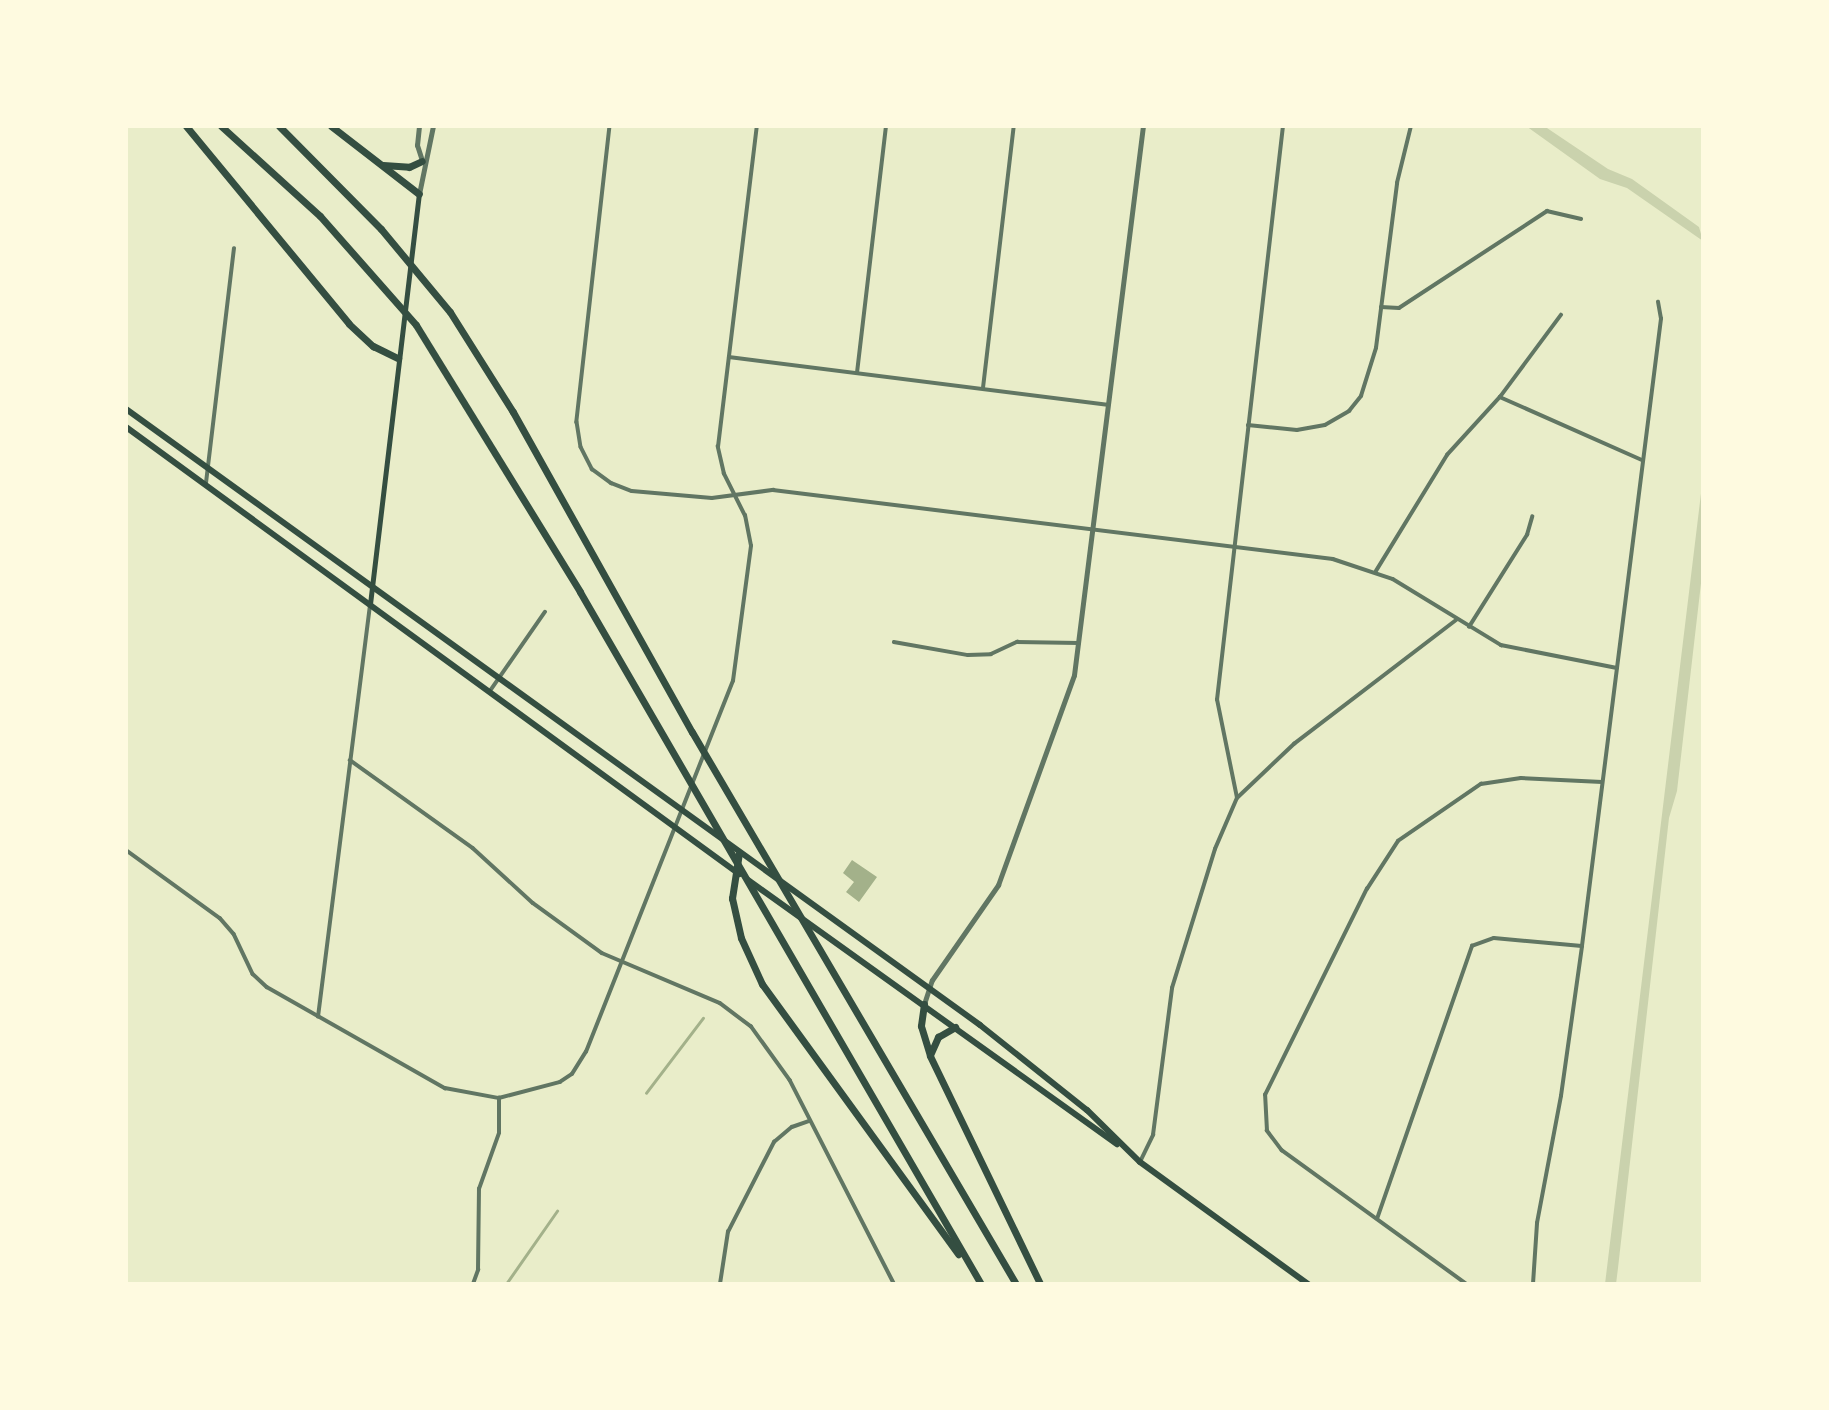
<!DOCTYPE html>
<style>
body{margin:0}
#map{position:relative;width:1829px;height:1410px;overflow:hidden;background:#e9edc9;font-family:"Open Sans",sans-serif}
div>[style]{position:absolute}
[style*='--x']{left:calc(var(--x)*1px);top:calc(var(--y)*1px);width:calc(var(--w)*1px);rotate:calc(var(--a)*1deg)}
.green>*{inset:0;background:#cad2ad}
.water>*{inset:0;background:#a3b18a}
.stream>*{height:2.5px;margin:-1.25px;padding:0 1.25px;transform-origin:1.25px;border-radius:1.25px;background:#a3b18a}
.minor>*{height:3.5px;margin:-1.75px;padding:0 1.75px;transform-origin:1.75px;border-radius:1.75px;background:#617663}
.tertiary>*{height:5px;margin:-2.5px;padding:0 2.5px;transform-origin:2.5px;border-radius:2.5px;background:#617663}
.secondary>*{height:5px;margin:-2.5px;padding:0 2.5px;transform-origin:2.5px;border-radius:2.5px;background:#344e41}
.primary>*{height:6px;margin:-3px;padding:0 3px;transform-origin:3px;border-radius:3px;background:#344e41}
.motorway>*{height:7px;margin:-3.5px;padding:0 3.5px;transform-origin:3.5px;border-radius:3.5px;background:#344e41}
span{translate:-50% -50%;white-space:nowrap;text-align:center;line-height:1.15;-webkit-text-stroke:7px #fefae0;paint-order:stroke}
.frame{position:absolute;inset:0;border:128px solid #fefae0;pointer-events:none}
</style>
<div id="map">
<div class="green">
<i style="clip-path:polygon(1526px 126px,1544px 126px,1608px 169px,1632px 179px,1699px 227px,1703px 241px,1627px 188px,1600px 179px)"></i>
<i style="clip-path:polygon(1703px 477px,1703px 566px,1677px 791px,1669px 818px,1618px 1268px,1616px 1284px,1605px 1284px)"></i>
</div>
<div class="water">
<i style="clip-path:polygon(852px 860px,877px 877px,859px 902px,846px 892px,854px 882px,843px 873px)"></i>
</div>
<div class="stream">
<i style="--x:646;--y:1093;--w:94;--a:-52.8"></i>
<i style="--x:506;--y:1284;--w:89;--a:-55.1"></i>
</div>
<div class="minor">
<i style="--x:610;--y:126;--w:298;--a:96.4"></i>
<i style="--x:577;--y:422;--w:25;--a:81"></i>
<i style="--x:581;--y:447;--w:25;--a:63"></i>
<i style="--x:592;--y:469;--w:24;--a:36"></i>
<i style="--x:611;--y:483;--w:22;--a:21"></i>
<i style="--x:632;--y:491;--w:80;--a:5"></i>
<i style="--x:712;--y:498;--w:62;--a:-7.5"></i>
<i style="--x:773;--y:490;--w:564;--a:7.02"></i>
<i style="--x:1333;--y:559;--w:63;--a:18.4"></i>
<i style="--x:1393;--y:579;--w:127;--a:31.4"></i>
<i style="--x:1501;--y:645;--w:118;--a:11.2"></i>
<i style="--x:1381;--y:307;--w:18;--a:3"></i>
<i style="--x:1399;--y:308;--w:177;--a:-33.2"></i>
<i style="--x:1547;--y:211;--w:35;--a:13"></i>
<i style="--x:729;--y:357;--w:381;--a:7.2"></i>
<i style="--x:857;--y:373;--w:249;--a:-83.3"></i>
<i style="--x:983;--y:388;--w:264;--a:-83.3"></i>
<i style="--x:1500;--y:397;--w:155;--a:23.9"></i>
<i style="--x:1248;--y:425;--w:49;--a:5.8"></i>
<i style="--x:1297;--y:430;--w:28;--a:-10"></i>
<i style="--x:1325;--y:425;--w:28;--a:-30"></i>
<i style="--x:1349;--y:411;--w:19;--a:-51"></i>
<i style="--x:1361;--y:396;--w:50;--a:-72.6"></i>
<i style="--x:1376;--y:348;--w:166;--a:-82.7"></i>
<i style="--x:1397;--y:183;--w:59;--a:-76.2"></i>
<i style="--x:206;--y:483;--w:236;--a:-83.2"></i>
<i style="--x:1376;--y:571;--w:136;--a:-58.5"></i>
<i style="--x:1447;--y:455;--w:79;--a:-47.6"></i>
<i style="--x:1500;--y:397;--w:102;--a:-53.4"></i>
<i style="--x:1469;--y:627;--w:109;--a:-57.8"></i>
<i style="--x:1527;--y:535;--w:19;--a:-74"></i>
<i style="--x:894;--y:642;--w:75;--a:10"></i>
<i style="--x:968;--y:655;--w:23;--a:-2"></i>
<i style="--x:991;--y:654;--w:29;--a:-25"></i>
<i style="--x:1017;--y:642;--w:62;--a:0.9"></i>
<i style="--x:490;--y:691;--w:96;--a:-55.2"></i>
<i style="--x:350;--y:760;--w:151;--a:35.6"></i>
<i style="--x:473;--y:848;--w:81;--a:42.5"></i>
<i style="--x:533;--y:903;--w:85;--a:35.9"></i>
<i style="--x:602;--y:953;--w:128;--a:23"></i>
<i style="--x:720;--y:1003;--w:39;--a:37"></i>
<i style="--x:751;--y:1026;--w:67;--a:54.2"></i>
<i style="--x:790;--y:1080;--w:228;--a:62.9"></i>
<i style="--x:1237;--y:798;--w:100;--a:-101.5"></i>
<i style="--x:1217;--y:700;--w:578;--a:-83.44"></i>
<i style="--x:126;--y:850;--w:116;--a:35.9"></i>
<i style="--x:220;--y:918;--w:21;--a:49"></i>
<i style="--x:234;--y:934;--w:44;--a:64.6"></i>
<i style="--x:253;--y:974;--w:19;--a:43"></i>
<i style="--x:267;--y:987;--w:205;--a:29.6"></i>
<i style="--x:445;--y:1088;--w:55;--a:10.5"></i>
<i style="--x:499;--y:1098;--w:63;--a:-14.7"></i>
<i style="--x:560;--y:1082;--w:14;--a:-34"></i>
<i style="--x:572;--y:1074;--w:26;--a:-58"></i>
<i style="--x:586;--y:1052;--w:399;--a:-68.4"></i>
<i style="--x:733;--y:681;--w:136;--a:-82.4"></i>
<i style="--x:751;--y:546;--w:31;--a:-101"></i>
<i style="--x:745;--y:516;--w:47;--a:-116.6"></i>
<i style="--x:724;--y:474;--w:28;--a:-103"></i>
<i style="--x:718;--y:447;--w:323;--a:-83.1"></i>
<i style="--x:318;--y:1017;--w:414;--a:-82.8"></i>
<i style="--x:1140;--y:1162;--w:30;--a:-64"></i>
<i style="--x:1153;--y:1135;--w:148;--a:-82.6"></i>
<i style="--x:1172;--y:988;--w:145;--a:-72.8"></i>
<i style="--x:1215;--y:849;--w:56;--a:-66.7"></i>
<i style="--x:1237;--y:798;--w:79;--a:-43.5"></i>
<i style="--x:1294;--y:744;--w:204;--a:-37.4"></i>
<i style="--x:1377;--y:1219;--w:289;--a:-70.8"></i>
<i style="--x:1472;--y:946;--w:23;--a:-20"></i>
<i style="--x:1494;--y:938;--w:88;--a:5.2"></i>
<i style="--x:473;--y:1284;--w:15;--a:-70"></i>
<i style="--x:478;--y:1270;--w:81;--a:-89.3"></i>
<i style="--x:479;--y:1189;--w:59;--a:-70.3"></i>
<i style="--x:499;--y:1133;--w:35;--a:-90"></i>
<i style="--x:720;--y:1284;--w:53;--a:-81.3"></i>
<i style="--x:728;--y:1232;--w:101;--a:-62.9"></i>
<i style="--x:774;--y:1142;--w:23;--a:-40"></i>
<i style="--x:792;--y:1127;--w:18;--a:-19"></i>
<i style="--x:889;--y:1284;--w:31;--a:0"></i>
<i style="--x:1466;--y:1284;--w:227;--a:-144.1"></i>
<i style="--x:1282;--y:1151;--w:25;--a:-127"></i>
<i style="--x:1267;--y:1131;--w:36;--a:-93"></i>
<i style="--x:1265;--y:1095;--w:230;--a:-63.7"></i>
<i style="--x:1367;--y:889;--w:57;--a:-57.1"></i>
<i style="--x:1398;--y:841;--w:101;--a:-34.5"></i>
<i style="--x:1481;--y:784;--w:40;--a:-8.5"></i>
<i style="--x:1521;--y:778;--w:81;--a:2.8"></i>
<i style="--x:1533;--y:1284;--w:61;--a:-86.2"></i>
<i style="--x:1537;--y:1223;--w:129;--a:-79.3"></i>
<i style="--x:1561;--y:1096;--w:151;--a:-82"></i>
<i style="--x:1582;--y:946;--w:632;--a:-82.82"></i>
<i style="--x:1661;--y:319;--w:17;--a:-100"></i>
</div>
<div class="tertiary">
<i style="--x:419;--y:126;--w:19;--a:96"></i>
<i style="--x:417;--y:145;--w:16;--a:72"></i>
<i style="--x:419;--y:194;--w:69;--a:-78.4"></i>
<i style="--x:924;--y:1004;--w:25;--a:-72"></i>
<i style="--x:932;--y:980;--w:116;--a:-55.2"></i>
<i style="--x:998;--y:885;--w:223;--a:-70.1"></i>
<i style="--x:1074;--y:675;--w:553;--a:-82.84"></i>
</div>
<div class="secondary">
<i style="--x:370;--y:604;--w:413;--a:-83.2"></i>
</div>
<div class="primary">
<i style="--x:126;--y:409;--w:1053;--a:35.8"></i>
<i style="--x:980;--y:1025;--w:137;--a:38.5"></i>
<i style="--x:1087;--y:1110;--w:74;--a:44.5"></i>
<i style="--x:1140;--y:1162;--w:208;--a:36"></i>
<i style="--x:126;--y:427;--w:759;--a:36.1"></i>
<i style="--x:748;--y:880;--w:454;--a:35.6"></i>
</div>
<div class="motorway">
<i style="--x:186;--y:126;--w:256;--a:50.5"></i>
<i style="--x:349;--y:324;--w:33;--a:43"></i>
<i style="--x:373;--y:346;--w:28;--a:26"></i>
<i style="--x:221;--y:126;--w:134;--a:42.3"></i>
<i style="--x:320;--y:216;--w:145;--a:48.6"></i>
<i style="--x:416;--y:325;--w:313;--a:58.4"></i>
<i style="--x:580;--y:592;--w:800;--a:59.91"></i>
<i style="--x:279;--y:126;--w:145;--a:45.3"></i>
<i style="--x:381;--y:229;--w:108;--a:50.3"></i>
<i style="--x:450;--y:312;--w:118;--a:57.8"></i>
<i style="--x:513;--y:412;--w:367;--a:60.8"></i>
<i style="--x:692;--y:732;--w:640;--a:59.59"></i>
<i style="--x:331;--y:126;--w:111;--a:37.7"></i>
<i style="--x:383;--y:165;--w:26;--a:4"></i>
<i style="--x:409;--y:167;--w:14;--a:-25"></i>
<i style="--x:739;--y:853;--w:46;--a:98.8"></i>
<i style="--x:732;--y:898;--w:41;--a:77.3"></i>
<i style="--x:741;--y:938;--w:51;--a:65.5"></i>
<i style="--x:762;--y:984;--w:334;--a:54"></i>
<i style="--x:924;--y:1004;--w:22;--a:98"></i>
<i style="--x:921;--y:1026;--w:31;--a:73"></i>
<i style="--x:930;--y:1056;--w:253;--a:64.2"></i>
<i style="--x:930;--y:1055;--w:20;--a:-66"></i>
<i style="--x:938;--y:1037;--w:20;--a:-30"></i>
</div>
<div class="frame"></div>
</div>
